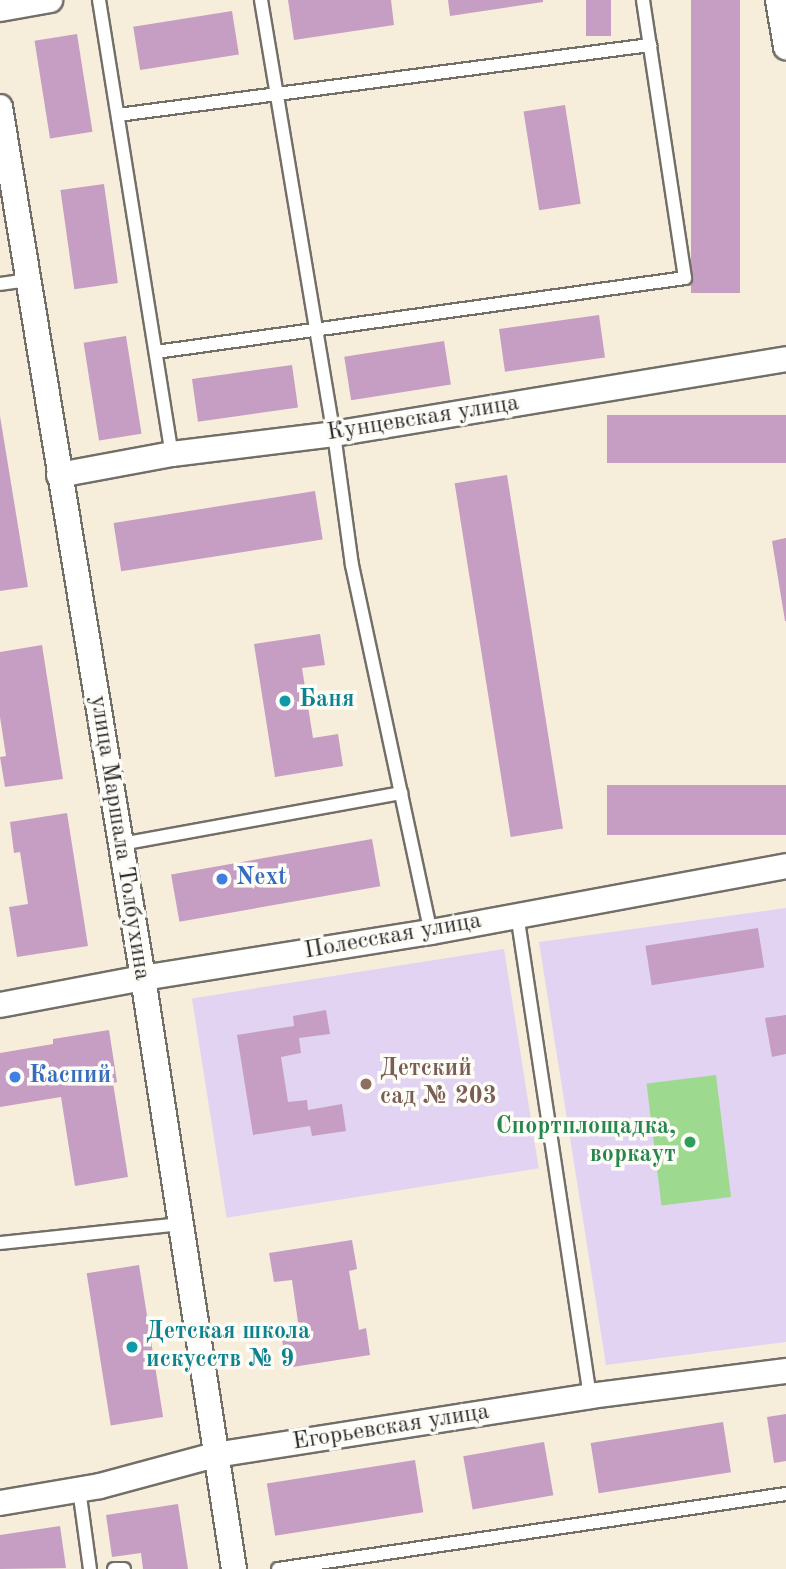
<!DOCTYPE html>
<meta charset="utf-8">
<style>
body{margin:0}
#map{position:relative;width:786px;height:1569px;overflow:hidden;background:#f7eddb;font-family:"Old Standard TT",serif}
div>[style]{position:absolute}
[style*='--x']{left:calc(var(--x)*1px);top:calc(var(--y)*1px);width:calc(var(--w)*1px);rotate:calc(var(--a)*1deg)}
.built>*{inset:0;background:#e3d3f2;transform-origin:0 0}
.green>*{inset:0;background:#9dda8f;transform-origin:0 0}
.building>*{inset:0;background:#c69ec4;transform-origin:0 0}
.roads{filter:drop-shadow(2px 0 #726f69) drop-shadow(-2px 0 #726f69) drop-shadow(0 2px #726f69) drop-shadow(0 -2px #726f69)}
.service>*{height:12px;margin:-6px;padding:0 6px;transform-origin:6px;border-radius:6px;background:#fff}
.minor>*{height:24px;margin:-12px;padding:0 12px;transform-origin:12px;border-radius:12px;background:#fff}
.dots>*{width:19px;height:19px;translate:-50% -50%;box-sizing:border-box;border:4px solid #fdfcf7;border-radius:50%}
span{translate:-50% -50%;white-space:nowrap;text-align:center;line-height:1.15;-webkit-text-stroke:7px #fdfcf7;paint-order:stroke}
.street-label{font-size:24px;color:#2b2b2b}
.culture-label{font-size:24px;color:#0d838f;font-weight:700}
.left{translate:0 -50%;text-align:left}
.shop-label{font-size:24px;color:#366cbe;font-weight:700}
.education-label{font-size:24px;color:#785e54;font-weight:700}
.leisure-label{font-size:24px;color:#27864d;font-weight:700}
.right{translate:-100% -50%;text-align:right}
</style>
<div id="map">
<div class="built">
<i style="clip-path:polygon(786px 908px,786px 1342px,606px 1365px,539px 942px)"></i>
<i style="left:504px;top:949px;width:222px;height:316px;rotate:81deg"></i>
</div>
<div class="green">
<i style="left:716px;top:1075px;width:123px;height:70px;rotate:83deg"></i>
</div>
<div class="building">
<i style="clip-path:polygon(288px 0,391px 0,394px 25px,294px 40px)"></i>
<i style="clip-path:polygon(448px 0,543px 0,543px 2px,450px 16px)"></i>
<i style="left:586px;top:0;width:25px;height:36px"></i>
<i style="left:691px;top:0;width:49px;height:293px"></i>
<i style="left:232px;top:11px;width:44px;height:100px;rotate:81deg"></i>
<i style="left:77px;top:34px;width:99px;height:43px;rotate:81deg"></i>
<i style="left:565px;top:105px;width:100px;height:42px;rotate:81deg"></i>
<i style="left:104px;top:184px;width:100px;height:44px;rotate:82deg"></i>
<i style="left:599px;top:315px;width:43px;height:101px;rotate:82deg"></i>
<i style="left:126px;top:336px;width:99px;height:43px;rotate:81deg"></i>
<i style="left:444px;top:341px;width:44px;height:101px;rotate:81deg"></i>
<i style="left:292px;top:365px;width:43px;height:101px;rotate:82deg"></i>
<i style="left:786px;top:415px;width:48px;height:179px;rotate:90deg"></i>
<i style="clip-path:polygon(0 416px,28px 587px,0 591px)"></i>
<i style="left:507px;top:475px;width:358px;height:53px;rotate:81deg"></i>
<i style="left:315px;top:491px;width:49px;height:204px;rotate:81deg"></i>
<i style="clip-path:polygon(786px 538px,786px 621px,785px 621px,772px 541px)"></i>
<i style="clip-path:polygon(320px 634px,325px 665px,302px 668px,313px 738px,338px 734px,343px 766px,275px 777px,254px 644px)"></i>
<i style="clip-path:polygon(42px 645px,63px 779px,5px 787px,0 757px,6px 756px,0 717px,0 652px)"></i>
<i style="left:786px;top:785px;width:50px;height:179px;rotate:90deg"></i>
<i style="clip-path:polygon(67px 813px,88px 946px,17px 957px,9px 907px,28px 904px,20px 852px,14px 853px,10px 822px)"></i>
<i style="left:372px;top:839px;width:48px;height:204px;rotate:80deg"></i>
<i style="left:758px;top:928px;width:40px;height:114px;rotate:81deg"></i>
<i style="clip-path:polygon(326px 1010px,330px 1034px,299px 1038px,301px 1053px,281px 1057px,288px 1102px,307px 1100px,308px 1110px,342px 1104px,346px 1131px,312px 1136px,310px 1126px,253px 1135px,237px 1035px,294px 1026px,293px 1016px)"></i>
<i style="clip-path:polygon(786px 1015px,786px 1054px,772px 1057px,765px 1018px)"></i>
<i style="clip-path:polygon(109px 1030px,117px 1082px,113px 1083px,128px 1177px,75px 1186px,61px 1097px,0 1107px,0 1053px,53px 1044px,53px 1039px)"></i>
<i style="clip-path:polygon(352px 1240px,357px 1269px,349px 1271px,359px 1330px,366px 1328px,370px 1355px,286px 1368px,282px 1339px,300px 1336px,292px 1280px,274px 1282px,269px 1253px)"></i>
<i style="left:139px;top:1265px;width:154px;height:53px;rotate:81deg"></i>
<i style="clip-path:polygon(786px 1414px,786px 1461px,774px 1463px,767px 1417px)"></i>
<i style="left:723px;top:1422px;width:51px;height:134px;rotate:81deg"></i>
<i style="left:544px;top:1442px;width:54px;height:82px;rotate:80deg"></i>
<i style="left:415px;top:1460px;width:53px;height:150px;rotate:81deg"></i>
<i style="clip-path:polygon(178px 1504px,188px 1569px,143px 1569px,141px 1553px,112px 1557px,106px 1515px)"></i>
<i style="clip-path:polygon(60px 1526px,66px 1568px,0 1569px,0 1535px)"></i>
</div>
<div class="roads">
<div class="service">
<i style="--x:99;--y:0;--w:460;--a:80.9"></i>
<i style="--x:261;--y:0;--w:440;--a:80.5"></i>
<i style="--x:334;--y:434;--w:132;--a:82.2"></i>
<i style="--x:352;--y:565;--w:375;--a:77.9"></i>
<i style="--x:118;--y:115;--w:537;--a:-7.5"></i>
<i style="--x:0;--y:284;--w:28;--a:-8"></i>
<i style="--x:156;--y:352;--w:534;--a:-7.96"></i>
<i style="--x:685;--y:278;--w:281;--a:-98.6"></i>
<i style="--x:121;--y:844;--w:285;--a:-10.3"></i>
<i style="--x:517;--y:914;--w:487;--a:81.4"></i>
<i style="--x:0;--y:1243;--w:181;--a:-6"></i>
<i style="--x:79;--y:1489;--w:81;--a:82.2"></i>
<i style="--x:114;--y:1569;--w:10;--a:0"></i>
<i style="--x:278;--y:1569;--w:514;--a:-8.4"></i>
</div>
<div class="minor">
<i style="--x:778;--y:0;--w:48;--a:80.3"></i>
<i style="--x:0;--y:9;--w:51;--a:-10.2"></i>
<i style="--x:0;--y:107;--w:883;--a:80.68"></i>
<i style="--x:143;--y:978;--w:598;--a:81.25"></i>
<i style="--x:59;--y:475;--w:115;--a:-10.5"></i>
<i style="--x:172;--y:454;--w:163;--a:-7"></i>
<i style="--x:334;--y:434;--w:458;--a:-9.4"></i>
<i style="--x:0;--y:1005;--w:146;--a:-10.7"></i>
<i style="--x:143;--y:978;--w:292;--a:-9.1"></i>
<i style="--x:431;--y:932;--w:361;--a:-10.5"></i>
<i style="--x:0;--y:1503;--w:101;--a:-9.6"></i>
<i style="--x:100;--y:1486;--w:119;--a:-15.1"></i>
<i style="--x:215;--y:1455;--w:380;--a:-8.9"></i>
<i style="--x:590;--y:1396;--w:198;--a:-7.3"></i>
</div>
</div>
<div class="dots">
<i style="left:285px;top:701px;background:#0f9aa8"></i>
<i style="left:222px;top:879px;background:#3f7fe0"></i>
<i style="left:15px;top:1077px;background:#3f7fe0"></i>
<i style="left:366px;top:1084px;background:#8d6e63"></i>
<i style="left:690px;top:1142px;background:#2e9e5b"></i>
<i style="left:132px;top:1347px;background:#0f9aa8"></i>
</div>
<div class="street-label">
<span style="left:423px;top:419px;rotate:-9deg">Кунцевская улица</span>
<span style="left:119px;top:838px;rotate:81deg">улица Маршала Толбухина</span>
<span style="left:393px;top:937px;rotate:-10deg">Полесская улица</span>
<span style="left:391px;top:1428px;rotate:-9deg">Егорьевская улица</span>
</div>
<div class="culture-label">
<span class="left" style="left:299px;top:701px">Баня</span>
<span class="left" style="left:146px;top:1347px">Детская школа<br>искусств № 9</span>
</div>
<div class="shop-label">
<span class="left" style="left:236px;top:879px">Next</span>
<span class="left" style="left:29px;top:1077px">Каспий</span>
</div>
<div class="education-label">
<span class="left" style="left:380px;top:1084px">Детский<br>сад № 203</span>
</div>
<div class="leisure-label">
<span class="right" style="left:676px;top:1142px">Спортплощадка,<br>воркаут</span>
</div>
</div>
